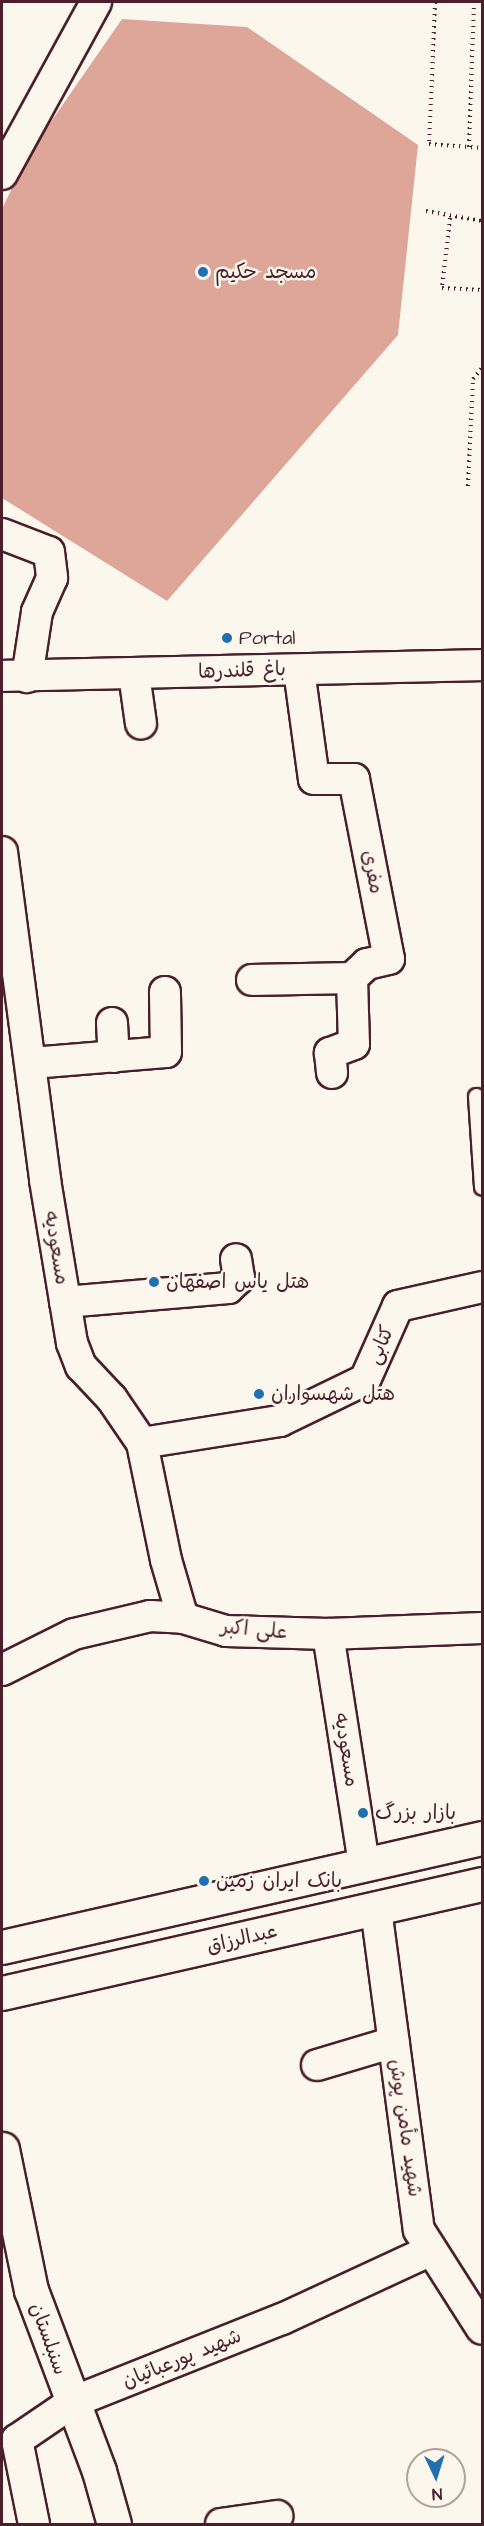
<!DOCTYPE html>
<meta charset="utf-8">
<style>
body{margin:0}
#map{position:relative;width:484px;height:2526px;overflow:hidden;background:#fbf7ec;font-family:"Architects Daughter","Playpen Sans Arabic",sans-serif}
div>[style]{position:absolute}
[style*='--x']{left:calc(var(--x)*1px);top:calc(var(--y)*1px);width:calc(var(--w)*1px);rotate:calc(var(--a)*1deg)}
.building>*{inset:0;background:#dea599}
.path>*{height:4px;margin-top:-2px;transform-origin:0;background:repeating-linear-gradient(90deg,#4a1f2b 0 1.5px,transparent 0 6px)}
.roads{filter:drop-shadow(2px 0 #4a1f2b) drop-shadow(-2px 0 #4a1f2b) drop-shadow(0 2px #4a1f2b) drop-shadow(0 -2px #4a1f2b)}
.service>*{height:15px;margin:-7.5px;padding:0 7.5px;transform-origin:7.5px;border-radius:7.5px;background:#fbf7ec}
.minor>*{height:30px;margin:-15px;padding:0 15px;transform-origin:15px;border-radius:15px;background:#fbf7ec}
.tertiary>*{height:33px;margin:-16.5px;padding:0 16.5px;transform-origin:16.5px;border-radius:16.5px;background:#fbf7ec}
.primary>*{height:33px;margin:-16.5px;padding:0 16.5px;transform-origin:16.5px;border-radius:16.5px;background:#fbf7ec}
.dots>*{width:16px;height:16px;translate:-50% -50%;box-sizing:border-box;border:3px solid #fbf7ec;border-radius:50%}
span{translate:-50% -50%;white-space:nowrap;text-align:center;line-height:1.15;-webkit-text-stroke:5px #fbf7ec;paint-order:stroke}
.poi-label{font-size:20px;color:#4a1f2b}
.left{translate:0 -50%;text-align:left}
.street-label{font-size:20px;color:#4a1f2b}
.frame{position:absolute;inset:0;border:3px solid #4a1f2b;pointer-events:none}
.north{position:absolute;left:406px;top:2448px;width:60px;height:60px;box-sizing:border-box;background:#fbf7ec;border:2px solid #b4a19f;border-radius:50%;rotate:176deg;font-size:16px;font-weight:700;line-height:24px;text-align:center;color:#4a1f2b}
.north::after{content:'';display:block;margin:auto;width:21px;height:27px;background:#1f6fb2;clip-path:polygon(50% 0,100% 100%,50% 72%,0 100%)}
</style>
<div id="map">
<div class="building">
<i style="clip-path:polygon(122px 19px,247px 27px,418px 145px,398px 335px,167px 601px,2px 498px,2px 209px,28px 155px)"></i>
</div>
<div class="path">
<i style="--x:435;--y:2;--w:142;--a:92.4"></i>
<i style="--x:429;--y:144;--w:53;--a:4.3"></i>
<i style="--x:469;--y:147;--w:145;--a:-88"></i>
<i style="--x:426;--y:211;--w:57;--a:10.1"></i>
<i style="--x:450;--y:218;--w:70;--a:96.5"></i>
<i style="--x:442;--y:288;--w:40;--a:2.9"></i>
<i style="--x:468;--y:486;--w:107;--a:-87.3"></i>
<i style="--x:473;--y:379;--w:14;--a:-51"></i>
</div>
<div class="roads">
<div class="service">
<i style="--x:476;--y:1096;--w:91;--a:86.2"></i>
</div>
<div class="minor">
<i style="--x:2;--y:174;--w:196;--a:-61.3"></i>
<i style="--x:2;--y:534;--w:50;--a:21"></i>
<i style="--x:49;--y:552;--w:26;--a:83"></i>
<i style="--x:52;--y:578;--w:37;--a:114"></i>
<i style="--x:37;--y:612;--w:66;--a:98.7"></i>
<i style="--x:299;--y:670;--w:110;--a:82.2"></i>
<i style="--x:314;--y:779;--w:40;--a:0"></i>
<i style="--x:354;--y:779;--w:183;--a:79"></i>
<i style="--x:389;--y:959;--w:23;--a:167"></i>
<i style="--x:367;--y:964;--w:21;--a:137"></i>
<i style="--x:352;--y:978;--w:66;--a:88.3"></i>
<i style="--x:354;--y:1044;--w:26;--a:159"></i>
<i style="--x:330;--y:1053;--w:20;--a:84"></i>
<i style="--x:134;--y:674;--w:50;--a:82"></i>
<i style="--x:2;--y:676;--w:480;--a:-1.3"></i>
<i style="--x:2;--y:852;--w:331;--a:82.5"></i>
<i style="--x:45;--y:1180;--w:165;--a:80.6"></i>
<i style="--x:72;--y:1343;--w:25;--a:69"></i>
<i style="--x:81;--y:1366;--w:45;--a:46.8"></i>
<i style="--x:112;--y:1399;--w:53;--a:55.7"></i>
<i style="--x:142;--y:1443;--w:119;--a:78.4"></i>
<i style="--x:166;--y:1560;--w:60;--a:73.7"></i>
<i style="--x:252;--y:980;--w:100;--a:-1.1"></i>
<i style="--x:112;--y:1023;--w:34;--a:87"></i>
<i style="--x:32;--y:1063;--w:134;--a:-4.7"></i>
<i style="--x:166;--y:1052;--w:60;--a:-91"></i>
<i style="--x:65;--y:1302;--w:164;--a:-4.9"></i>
<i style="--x:228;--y:1288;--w:15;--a:-42"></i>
<i style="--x:239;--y:1278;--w:19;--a:-99"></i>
<i style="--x:142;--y:1443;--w:140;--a:-9.1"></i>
<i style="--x:280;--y:1421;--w:94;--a:-25.8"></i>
<i style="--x:365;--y:1380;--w:81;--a:-66"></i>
<i style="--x:398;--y:1306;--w:86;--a:-12.7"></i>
<i style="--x:328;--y:1634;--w:234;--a:81.1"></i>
<i style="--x:2;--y:1670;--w:80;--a:-26.6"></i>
<i style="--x:74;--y:1634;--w:78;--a:-13.3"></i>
<i style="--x:150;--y:1616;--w:33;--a:3"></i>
<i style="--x:183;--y:1618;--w:45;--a:16.8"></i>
<i style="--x:226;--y:1631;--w:102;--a:1.7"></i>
<i style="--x:328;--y:1634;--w:154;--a:-2.2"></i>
<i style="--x:376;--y:1909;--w:324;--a:82.4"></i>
<i style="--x:419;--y:2230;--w:117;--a:57.5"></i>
<i style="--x:317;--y:2065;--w:80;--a:-16.6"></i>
<i style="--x:34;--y:2524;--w:86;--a:-101.4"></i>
<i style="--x:17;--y:2440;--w:68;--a:-34.2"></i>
<i style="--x:73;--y:2402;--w:225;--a:-21.7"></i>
<i style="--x:282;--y:2319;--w:164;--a:-24.8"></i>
<i style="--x:221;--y:2524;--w:57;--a:-8.1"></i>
</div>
<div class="tertiary">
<i style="--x:2;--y:2149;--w:144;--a:78.4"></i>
<i style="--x:31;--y:2290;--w:193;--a:69.4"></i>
<i style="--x:99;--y:2471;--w:55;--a:74.2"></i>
</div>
<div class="primary">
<i style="--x:2;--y:1947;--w:492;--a:-12.8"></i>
<i style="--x:2;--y:1993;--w:492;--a:-12.8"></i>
</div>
</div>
<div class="dots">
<i style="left:203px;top:272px;background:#1f6fb2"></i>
<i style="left:227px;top:638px;background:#1f6fb2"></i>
<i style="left:154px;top:1282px;background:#1f6fb2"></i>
<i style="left:259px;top:1394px;background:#1f6fb2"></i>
<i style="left:363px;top:1813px;background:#1f6fb2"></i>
<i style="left:204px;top:1881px;background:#1f6fb2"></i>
</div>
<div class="poi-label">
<span class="left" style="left:215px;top:272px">مسجد حکیم</span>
<span class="left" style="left:239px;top:638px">Portal</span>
<span class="left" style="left:166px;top:1282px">هتل یاس اصفهان</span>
<span class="left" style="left:271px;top:1394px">هتل شهسواران</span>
<span class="left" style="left:375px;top:1813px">بازار بزرگ</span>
<span class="left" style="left:216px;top:1881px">بانک ایران زمین</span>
</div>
<div class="street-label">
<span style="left:242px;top:671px;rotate:-2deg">باغ قلندرها</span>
<span style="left:372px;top:872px;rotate:79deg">مفری</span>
<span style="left:56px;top:1248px;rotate:81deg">مسعودیه</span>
<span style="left:381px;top:1345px;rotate:-66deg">کتابی</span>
<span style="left:254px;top:1630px;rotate:5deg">علی اکبر</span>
<span style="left:346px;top:1750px;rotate:81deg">مسعودیه</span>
<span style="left:242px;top:1939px;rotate:-13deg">عبدالرزاق</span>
<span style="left:405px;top:2128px;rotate:82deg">شهید مأمن پوش</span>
<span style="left:48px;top:2339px;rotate:70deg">سنبلستان</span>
<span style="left:182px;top:2359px;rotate:-22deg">شهید پورعبائیان</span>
</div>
<div class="frame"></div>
<div class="north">N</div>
</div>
